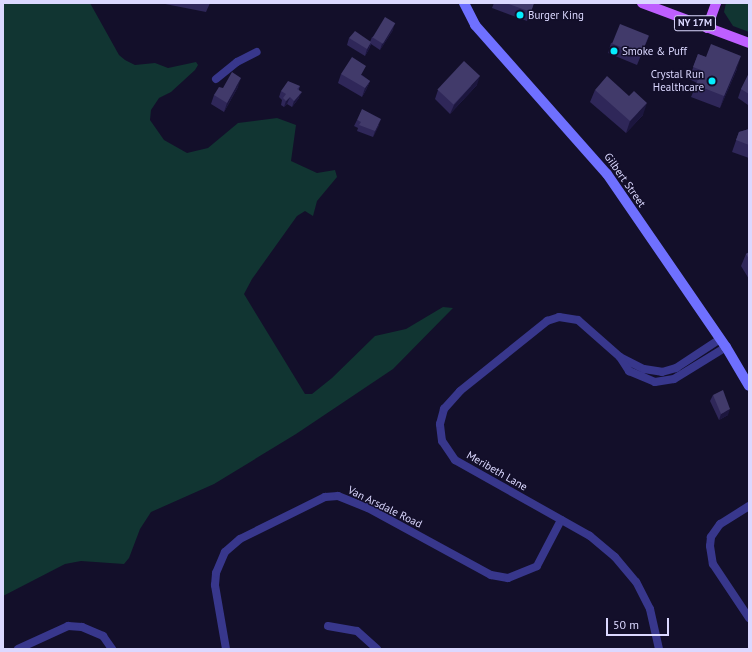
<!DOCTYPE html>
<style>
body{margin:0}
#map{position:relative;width:752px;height:652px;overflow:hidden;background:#130f2a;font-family:"PT Sans",sans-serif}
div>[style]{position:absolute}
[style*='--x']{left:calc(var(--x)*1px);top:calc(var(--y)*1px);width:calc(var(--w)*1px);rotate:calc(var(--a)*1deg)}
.green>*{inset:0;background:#113532}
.street>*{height:8px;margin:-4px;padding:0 4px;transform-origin:4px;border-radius:4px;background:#38378c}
.secondary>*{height:10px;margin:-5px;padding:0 5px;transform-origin:5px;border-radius:5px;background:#6f70ff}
.primary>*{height:10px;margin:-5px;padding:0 5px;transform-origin:5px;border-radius:5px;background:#be5fff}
.wall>*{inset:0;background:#2f2759}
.shaded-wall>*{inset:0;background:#1c163e}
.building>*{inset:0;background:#413a6a;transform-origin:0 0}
.dots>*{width:11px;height:11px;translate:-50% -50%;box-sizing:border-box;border:2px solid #130f2a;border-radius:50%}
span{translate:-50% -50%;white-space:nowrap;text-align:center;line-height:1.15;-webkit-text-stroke:3px #130f2a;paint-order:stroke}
.shield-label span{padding:1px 3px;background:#130f2a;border:1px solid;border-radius:3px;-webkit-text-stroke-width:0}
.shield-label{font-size:10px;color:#dbd8ff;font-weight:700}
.poi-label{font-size:11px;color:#dbd8ff}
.left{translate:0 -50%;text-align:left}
.right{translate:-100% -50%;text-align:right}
.street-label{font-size:11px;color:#dbd8ff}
.frame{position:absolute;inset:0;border:4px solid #dbd8ff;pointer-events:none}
.scale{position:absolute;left:606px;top:618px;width:63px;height:18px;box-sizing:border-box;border:2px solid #dbd8ff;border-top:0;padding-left:5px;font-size:12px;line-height:14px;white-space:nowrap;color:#dbd8ff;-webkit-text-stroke:3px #130f2a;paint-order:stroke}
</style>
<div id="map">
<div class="green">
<i style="clip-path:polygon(3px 3px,90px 3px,119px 55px,125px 60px,135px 65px,155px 63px,168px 68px,196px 62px,198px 65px,195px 70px,171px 92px,159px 98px,151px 110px,150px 120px,164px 140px,187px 153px,208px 148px,238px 123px,277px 118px,296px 125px,291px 161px,317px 173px,335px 170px,337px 177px,317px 201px,313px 216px,305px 211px,297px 216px,252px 279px,244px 294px,305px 394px,312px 394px,332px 378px,375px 336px,406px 329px,443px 307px,453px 308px,393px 369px,296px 434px,214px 484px,151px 512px,140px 529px,129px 558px,124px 564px,81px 561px,65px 564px,3px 596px)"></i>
<i style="clip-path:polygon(726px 3px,749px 3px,749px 32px,733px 26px,724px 12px)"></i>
</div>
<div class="street">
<i style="--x:216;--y:79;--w:27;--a:-39"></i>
<i style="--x:237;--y:62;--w:22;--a:-27"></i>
<i style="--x:620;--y:357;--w:27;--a:27"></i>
<i style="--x:644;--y:369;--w:18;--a:9"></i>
<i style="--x:662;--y:372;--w:15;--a:-16"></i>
<i style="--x:676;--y:368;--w:53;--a:-33.4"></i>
<i style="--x:749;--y:506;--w:34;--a:148"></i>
<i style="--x:720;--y:524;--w:16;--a:125"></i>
<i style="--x:711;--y:537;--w:9;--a:96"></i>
<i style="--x:710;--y:546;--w:18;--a:81"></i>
<i style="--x:713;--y:564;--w:65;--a:56.3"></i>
<i style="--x:328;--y:626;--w:29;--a:10"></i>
<i style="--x:357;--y:631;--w:27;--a:42"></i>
<i style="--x:18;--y:649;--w:55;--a:-24.7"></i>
<i style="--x:68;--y:626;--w:14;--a:4"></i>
<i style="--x:82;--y:627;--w:23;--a:23"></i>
<i style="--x:103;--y:636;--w:16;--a:55"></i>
<i style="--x:226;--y:649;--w:65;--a:-99.8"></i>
<i style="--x:215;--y:585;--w:12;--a:-85"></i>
<i style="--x:216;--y:573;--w:23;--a:-67"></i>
<i style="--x:225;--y:552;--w:20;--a:-41"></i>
<i style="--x:240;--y:539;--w:95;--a:-26.3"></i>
<i style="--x:325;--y:497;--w:13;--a:-4"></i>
<i style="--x:338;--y:496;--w:32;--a:22"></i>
<i style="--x:368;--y:508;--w:140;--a:28.6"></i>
<i style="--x:491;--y:575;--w:17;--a:10"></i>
<i style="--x:508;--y:578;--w:31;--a:-22"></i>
<i style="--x:537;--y:566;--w:52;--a:-62.4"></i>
<i style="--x:659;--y:649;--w:41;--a:-102.7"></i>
<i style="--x:650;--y:609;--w:30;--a:-117"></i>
<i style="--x:636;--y:582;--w:33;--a:-130"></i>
<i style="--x:615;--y:557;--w:33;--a:-140"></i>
<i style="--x:590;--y:536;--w:155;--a:-150.6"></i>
<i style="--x:455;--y:460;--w:23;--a:-124"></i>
<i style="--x:442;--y:441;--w:17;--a:-97"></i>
<i style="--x:440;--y:424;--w:16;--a:-75"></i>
<i style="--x:444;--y:409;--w:24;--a:-48"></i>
<i style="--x:460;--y:391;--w:112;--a:-38.8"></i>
<i style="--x:547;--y:321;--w:13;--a:-18"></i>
<i style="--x:559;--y:317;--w:19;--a:9"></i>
<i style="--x:578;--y:320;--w:56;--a:41.4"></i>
<i style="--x:620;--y:357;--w:17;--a:57"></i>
<i style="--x:629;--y:371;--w:28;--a:23"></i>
<i style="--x:655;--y:382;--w:19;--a:-9"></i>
<i style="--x:674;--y:379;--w:61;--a:-31.6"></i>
</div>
<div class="secondary">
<i style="--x:464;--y:3;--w:25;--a:63"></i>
<i style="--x:475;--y:25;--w:199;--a:48.5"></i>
<i style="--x:607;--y:174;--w:210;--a:55.5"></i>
<i style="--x:726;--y:347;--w:45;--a:59.5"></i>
</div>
<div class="primary">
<i style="--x:642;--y:3;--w:114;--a:20.5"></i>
<i style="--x:707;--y:28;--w:27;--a:-70"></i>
</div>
<div class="wall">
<i style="clip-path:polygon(160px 3px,210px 3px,206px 12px)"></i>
<i style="clip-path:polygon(494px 3px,534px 3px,527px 21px,492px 8px)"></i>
<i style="clip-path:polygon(393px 30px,380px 50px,371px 44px,369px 49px,365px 56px,347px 45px,349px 38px,370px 42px,372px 37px)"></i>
<i style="clip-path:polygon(649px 36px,637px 65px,608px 53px,611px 43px)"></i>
<i style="clip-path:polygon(698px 54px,737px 69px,720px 108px,691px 97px,697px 83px,689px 79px)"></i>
<i style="clip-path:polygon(749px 73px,749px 104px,748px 105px,738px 98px,741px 89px)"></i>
<i style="clip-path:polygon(341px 74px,362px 75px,370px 81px,366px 90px,362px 97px,338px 83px)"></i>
<i style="clip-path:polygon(477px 85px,450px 114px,435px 99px,438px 90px)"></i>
<i style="clip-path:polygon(300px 86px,299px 89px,299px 98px,292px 107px,287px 104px,284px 107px,281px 105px,282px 100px,279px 97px,281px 91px)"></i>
<i style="clip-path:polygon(238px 87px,224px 112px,211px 104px,214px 95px,223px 88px)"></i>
<i style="clip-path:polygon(595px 90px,643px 115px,626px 133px,590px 102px)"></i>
<i style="clip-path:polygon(357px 120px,379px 125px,373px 137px,357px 131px,358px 128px,354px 126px)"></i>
<i style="clip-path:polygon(749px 129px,749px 158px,732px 152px,739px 132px)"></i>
<i style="clip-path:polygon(749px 252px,749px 279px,741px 266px,746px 254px)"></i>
<i style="clip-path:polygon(713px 395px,728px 415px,719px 420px,710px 401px)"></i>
</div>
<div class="shaded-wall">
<i style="clip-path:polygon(395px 23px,393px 30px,380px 50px,382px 44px)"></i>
<i style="clip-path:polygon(371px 42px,369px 49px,365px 56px,367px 49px)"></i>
<i style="clip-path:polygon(741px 56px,737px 69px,720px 108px,724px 96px)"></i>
<i style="clip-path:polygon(480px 76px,477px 85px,450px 114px,454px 105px)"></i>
<i style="clip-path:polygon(241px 78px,238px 87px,224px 112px,227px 103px)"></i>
<i style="clip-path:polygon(370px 81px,366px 90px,362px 97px,365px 88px)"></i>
<i style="clip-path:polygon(302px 92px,299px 98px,292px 107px,294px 101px)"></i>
<i style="clip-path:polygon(290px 97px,287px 104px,284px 107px,286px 101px)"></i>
<i style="clip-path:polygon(647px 103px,643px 115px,626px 133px,630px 121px)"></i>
<i style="clip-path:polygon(381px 119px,379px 125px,373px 137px,375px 131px)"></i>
<i style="clip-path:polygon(730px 409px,728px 415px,719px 420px,721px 414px)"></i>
</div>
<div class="building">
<i style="clip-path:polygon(506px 3px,534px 3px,531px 12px)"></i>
<i style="left:385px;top:17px;width:12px;height:24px;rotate:31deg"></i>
<i style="left:620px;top:24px;width:31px;height:21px;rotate:22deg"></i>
<i style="clip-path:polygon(355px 31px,371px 42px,367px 49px,349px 38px)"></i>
<i style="clip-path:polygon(711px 44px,741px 56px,724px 96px,696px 85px,701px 70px,693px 67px,698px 54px,706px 57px)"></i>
<i style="clip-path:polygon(352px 57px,366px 66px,361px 75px,370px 81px,365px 88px,341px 74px)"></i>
<i style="left:464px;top:61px;width:22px;height:39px;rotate:43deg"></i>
<i style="clip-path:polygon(232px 72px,241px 78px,227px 103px,214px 95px,219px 87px,223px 88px)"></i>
<i style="clip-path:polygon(749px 73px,749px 94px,741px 89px)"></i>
<i style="clip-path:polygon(607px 76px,629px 96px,634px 91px,647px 103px,630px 121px,595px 90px)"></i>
<i style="clip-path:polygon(288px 81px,300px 86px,297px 89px,302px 92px,294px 101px,290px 97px,286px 101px,283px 98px,286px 94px,281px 91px)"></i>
<i style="clip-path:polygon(362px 109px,381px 119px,375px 131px,359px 125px,361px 122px,357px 120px)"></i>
<i style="clip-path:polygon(749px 129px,749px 145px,736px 140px,739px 132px)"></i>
<i style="clip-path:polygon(749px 252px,749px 259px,746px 254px)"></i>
<i style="clip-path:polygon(723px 390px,730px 409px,721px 414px,713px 395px)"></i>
</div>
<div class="dots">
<i style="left:520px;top:15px;background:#04eeff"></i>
<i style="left:614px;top:51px;background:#04eeff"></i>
<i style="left:712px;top:81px;background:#04eeff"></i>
</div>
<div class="shield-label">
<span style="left:695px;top:23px">NY 17M</span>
</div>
<div class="poi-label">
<span class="left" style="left:528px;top:15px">Burger King</span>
<span class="left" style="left:622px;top:51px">Smoke &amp; Puff</span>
<span class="right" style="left:704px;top:81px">Crystal Run<br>Healthcare</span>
</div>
<div class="street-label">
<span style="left:625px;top:180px;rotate:55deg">Gilbert Street</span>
<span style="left:497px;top:471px;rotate:30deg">Meribeth Lane</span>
<span style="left:385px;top:507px;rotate:26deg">Van Arsdale Road</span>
</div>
<div class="frame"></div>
<div class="scale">50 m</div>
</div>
